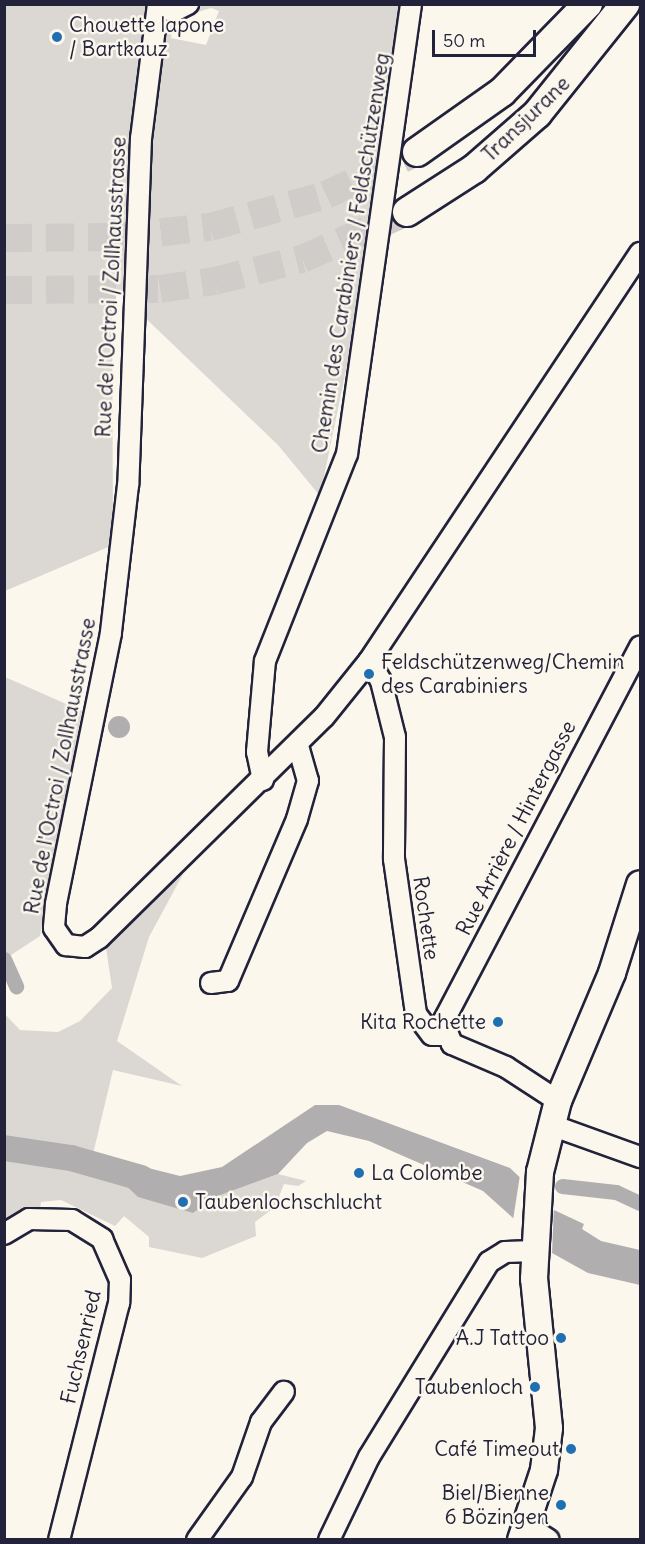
<!DOCTYPE html>
<meta charset="utf-8">
<style>
body{margin:0}
#map{position:relative;width:645px;height:1544px;overflow:hidden;background:#fbf7ec;font-family:Delius,sans-serif}
div>[style]{position:absolute}
[style*='--x']{left:calc(var(--x)*1px);top:calc(var(--y)*1px);width:calc(var(--w)*1px);rotate:calc(var(--a)*1deg)}
.green>*{inset:0;background:#dbd8d3}
.water>*{inset:0;background:#b1aeb0}
.round{border-radius:50%}
.pier>*{inset:0;background:#fbf7ec}
.canal>*{height:15px;margin:-7.5px;padding:0 7.5px;transform-origin:7.5px;border-radius:7.5px;background:#b1aeb0}
.river>*{height:26px;margin:-13px;padding:0 13px;transform-origin:13px;border-radius:13px;background:#b1aeb0}
.highway-tunnel>*{height:28px;margin-top:-14px;transform-origin:0;background:repeating-linear-gradient(90deg,#d0ccc9 0 28px,transparent 0 42px)}
.roads{filter:drop-shadow(2px 0 #22223b) drop-shadow(-2px 0 #22223b) drop-shadow(0 2px #22223b) drop-shadow(0 -2px #22223b)}
.minor>*{height:20px;margin:-10px;padding:0 10px;transform-origin:10px;border-radius:10px;background:#fbf7ec}
.major>*{height:26px;margin:-13px;padding:0 13px;transform-origin:13px;border-radius:13px;background:#fbf7ec}
.highway>*{height:28px;margin:-14px;padding:0 14px;transform-origin:14px;border-radius:14px;background:#fbf7ec}
.dots>*{width:16px;height:16px;translate:-50% -50%;box-sizing:border-box;border:3px solid #fbf7ec;border-radius:50%}
span{translate:-50% -50%;white-space:nowrap;text-align:center;line-height:1.15;-webkit-text-stroke:5px #fbf7ec;paint-order:stroke}
.poi-label{font-size:21px;color:#22223b}
.left{translate:0 -50%;text-align:left}
.right{translate:-100% -50%;text-align:right}
.street-label{font-size:21px;color:#22223b}
.frame{position:absolute;inset:0;border:6px solid #22223b;pointer-events:none}
.scale{position:absolute;left:432px;top:30px;width:104px;height:27px;box-sizing:border-box;border:3px solid #22223b;border-top:0;padding-left:8px;font-size:18px;line-height:21px;white-space:nowrap;color:#22223b;-webkit-text-stroke:4px #fbf7ec;paint-order:stroke}
</style>
<div id="map">
<div class="green">
<i style="clip-path:polygon(evenodd,5px 5px,421px 5px,320px 496px,278px 445px,112px 286px,113px 545px,5px 591px,5px 5px,211px 8px,219px 11px,206px 45px,171px 38px,175px 19px,211px 8px)"></i>
<i style="clip-path:polygon(5px 677px,82px 711px,40px 936px,5px 959px)"></i>
<i style="clip-path:polygon(178px 871px,183px 874px,149px 937px,117px 1041px,182px 1086px,113px 1070px,93px 1154px,193px 1213px,218px 1196px,278px 1174px,306px 1181px,298px 1186px,284px 1184px,275px 1207px,255px 1222px,256px 1236px,202px 1258px,149px 1247px,149px 1237px,124px 1216px,115px 1226px,61px 1200px,41px 1202px,40px 1211px,5px 1225px,4px 1013px,20px 1030px,58px 1032px,80px 1021px,112px 988px,105px 941px)"></i>
</div>
<div class="water">
<i class="round" style="left:108px;top:716px;width:22px;height:22px"></i>
<i style="clip-path:polygon(315px 1105px,339px 1105px,510px 1168px,554px 1210px,584px 1224px,582px 1229px,601px 1241px,640px 1250px,640px 1285px,588px 1273px,552px 1253px,483px 1191px,369px 1141px,327px 1131px,307px 1143px,278px 1174px,218px 1196px,193px 1213px,138px 1197px,93px 1154px,180px 1176px,222px 1167px)"></i>
</div>
<div class="pier">
<i style="clip-path:polygon(520px 1175px,554px 1205px,552px 1254px,513px 1220px)"></i>
</div>
<div class="canal">
<i style="--x:4;--y:959;--w:30;--a:66"></i>
<i style="--x:562;--y:1186;--w:54;--a:6.3"></i>
<i style="--x:616;--y:1192;--w:26;--a:25"></i>
</div>
<div class="river">
<i style="--x:4;--y:1148;--w:68;--a:8.5"></i>
<i style="--x:71;--y:1158;--w:73;--a:15.9"></i>
</div>
<div class="highway-tunnel">
<i style="--x:4;--y:238;--w:115;--a:-0.5"></i>
<i style="--x:119;--y:237;--w:92;--a:-6.3"></i>
<i style="--x:210;--y:227;--w:120;--a:-15.4"></i>
<i style="--x:326;--y:195;--w:101;--a:-25.3"></i>
<i style="--x:4;--y:290;--w:156;--a:-0.4"></i>
<i style="--x:160;--y:289;--w:56;--a:-8.3"></i>
<i style="--x:215;--y:281;--w:90;--a:-14.2"></i>
<i style="--x:302;--y:259;--w:115;--a:-24.1"></i>
</div>
<div class="roads">
<div class="minor">
<i style="--x:158;--y:4;--w:135;--a:97.2"></i>
<i style="--x:141;--y:138;--w:347;--a:92.1"></i>
<i style="--x:128;--y:485;--w:149;--a:96.6"></i>
<i style="--x:111;--y:633;--w:277;--a:101.5"></i>
<i style="--x:56;--y:904;--w:24;--a:95"></i>
<i style="--x:54;--y:928;--w:21;--a:55"></i>
<i style="--x:66;--y:945;--w:19;--a:6"></i>
<i style="--x:85;--y:947;--w:17;--a:-33"></i>
<i style="--x:99;--y:938;--w:315;--a:-44.5"></i>
<i style="--x:324;--y:717;--w:72;--a:-51.2"></i>
<i style="--x:369;--y:661;--w:490;--a:-56.4"></i>
<i style="--x:158;--y:8;--w:16;--a:11"></i>
<i style="--x:174;--y:11;--w:16;--a:-27"></i>
<i style="--x:369;--y:661;--w:23;--a:59"></i>
<i style="--x:381;--y:681;--w:58;--a:76"></i>
<i style="--x:395;--y:737;--w:122;--a:90.5"></i>
<i style="--x:394;--y:859;--w:157;--a:81.9"></i>
<i style="--x:416;--y:1014;--w:26;--a:53"></i>
<i style="--x:432;--y:1035;--w:12;--a:0"></i>
<i style="--x:263;--y:780;--w:29;--a:-102"></i>
<i style="--x:257;--y:752;--w:91;--a:-85"></i>
<i style="--x:265;--y:661;--w:223;--a:-68.4"></i>
<i style="--x:347;--y:454;--w:455;--a:-81.9"></i>
<i style="--x:211;--y:983;--w:17;--a:-7"></i>
<i style="--x:228;--y:981;--w:176;--a:-66.9"></i>
<i style="--x:297;--y:819;--w:40;--a:-74"></i>
<i style="--x:308;--y:781;--w:35;--a:-106"></i>
<i style="--x:558;--y:1101;--w:62;--a:-146.8"></i>
<i style="--x:506;--y:1067;--w:59;--a:-156.9"></i>
<i style="--x:452;--y:1044;--w:24;--a:-112"></i>
<i style="--x:443;--y:1022;--w:424;--a:-62.3"></i>
<i style="--x:551;--y:1125;--w:95;--a:19.8"></i>
<i style="--x:4;--y:1234;--w:29;--a:-31"></i>
<i style="--x:29;--y:1219;--w:43;--a:1.3"></i>
<i style="--x:72;--y:1220;--w:36;--a:32"></i>
<i style="--x:102;--y:1239;--w:45;--a:66.3"></i>
<i style="--x:120;--y:1280;--w:23;--a:92"></i>
<i style="--x:119;--y:1303;--w:244;--a:104.2"></i>
<i style="--x:526;--y:1525;--w:27;--a:33"></i>
<i style="--x:197;--y:1540;--w:77;--a:-54.5"></i>
<i style="--x:242;--y:1477;--w:58;--a:-70.9"></i>
<i style="--x:261;--y:1422;--w:38;--a:-53"></i>
<i style="--x:329;--y:1540;--w:92;--a:-64.3"></i>
<i style="--x:369;--y:1457;--w:229;--a:-58.4"></i>
<i style="--x:489;--y:1262;--w:19;--a:-32"></i>
<i style="--x:505;--y:1252;--w:29;--a:-2"></i>
</div>
<div class="major">
<i style="--x:521;--y:1540;--w:74;--a:-71.8"></i>
<i style="--x:544;--y:1470;--w:42;--a:-83.2"></i>
<i style="--x:549;--y:1428;--w:150;--a:-95.7"></i>
<i style="--x:534;--y:1279;--w:107;--a:-86.8"></i>
<i style="--x:540;--y:1172;--w:73;--a:-75.8"></i>
<i style="--x:558;--y:1101;--w:139;--a:-67.1"></i>
<i style="--x:612;--y:973;--w:93;--a:-72.5"></i>
</div>
<div class="highway">
<i style="--x:417;--y:152;--w:104;--a:-35.2"></i>
<i style="--x:502;--y:92;--w:123;--a:-45.7"></i>
<i style="--x:407;--y:212;--w:80;--a:-32.7"></i>
<i style="--x:474;--y:169;--w:84;--a:-41.1"></i>
<i style="--x:537;--y:114;--w:141;--a:-51.3"></i>
</div>
</div>
<div class="dots">
<i style="left:57px;top:37px;background:#1f6fb2"></i>
<i style="left:369px;top:674px;background:#1f6fb2"></i>
<i style="left:498px;top:1022px;background:#1f6fb2"></i>
<i style="left:359px;top:1173px;background:#1f6fb2"></i>
<i style="left:183px;top:1202px;background:#1f6fb2"></i>
<i style="left:561px;top:1338px;background:#1f6fb2"></i>
<i style="left:535px;top:1387px;background:#1f6fb2"></i>
<i style="left:571px;top:1449px;background:#1f6fb2"></i>
<i style="left:561px;top:1505px;background:#1f6fb2"></i>
</div>
<div class="poi-label">
<span class="left" style="left:69px;top:37px">Chouette lapone<br>/ Bartkauz</span>
<span class="left" style="left:381px;top:674px">Feldschützenweg/Chemin<br>des Carabiniers</span>
<span class="right" style="left:486px;top:1022px">Kita Rochette</span>
<span class="left" style="left:371px;top:1173px">La Colombe</span>
<span class="left" style="left:195px;top:1202px">Taubenlochschlucht</span>
<span class="right" style="left:549px;top:1338px">A.J Tattoo</span>
<span class="right" style="left:523px;top:1387px">Taubenloch</span>
<span class="right" style="left:559px;top:1449px">Café Timeout</span>
<span class="right" style="left:549px;top:1505px">Biel/Bienne<br>6 Bözingen</span>
</div>
<div class="street-label">
<span style="left:526px;top:119px;rotate:-44deg">Transjurane</span>
<span style="left:351px;top:253px;rotate:-81deg">Chemin des Carabiniers / Feldschützenweg</span>
<span style="left:111px;top:287px;rotate:-87deg">Rue de l'Octroi / Zollhausstrasse</span>
<span style="left:60px;top:766px;rotate:-79deg">Rue de l'Octroi / Zollhausstrasse</span>
<span style="left:516px;top:828px;rotate:-63deg">Rue Arrière / Hintergasse</span>
<span style="left:426px;top:918px;rotate:82deg">Rochette</span>
<span style="left:81px;top:1347px;rotate:-77deg">Fuchsenried</span>
</div>
<div class="frame"></div>
<div class="scale">50 m</div>
</div>
